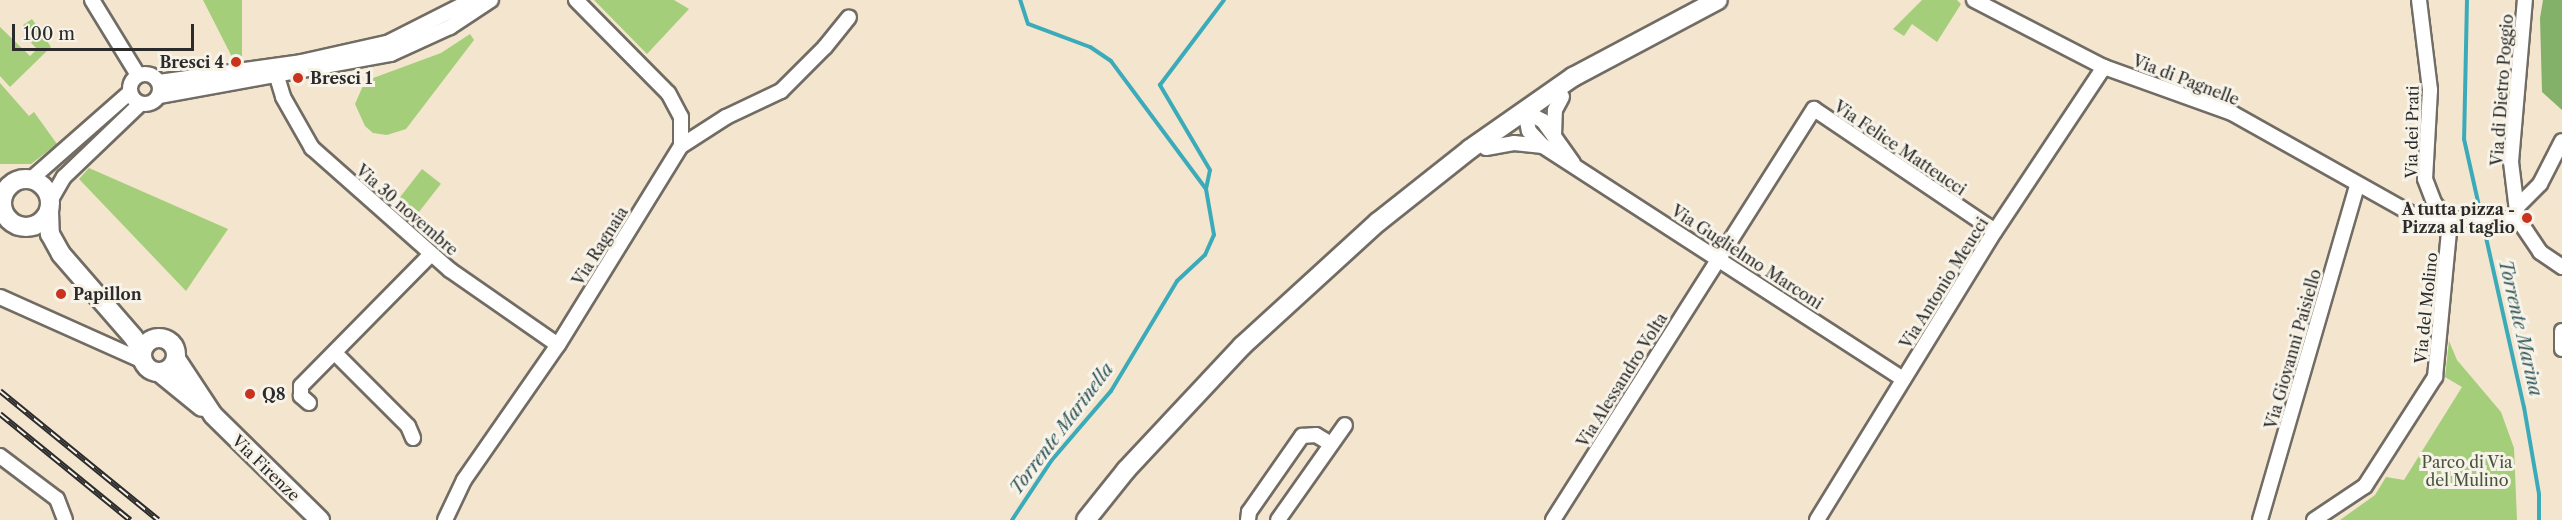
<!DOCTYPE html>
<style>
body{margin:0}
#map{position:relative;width:2562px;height:520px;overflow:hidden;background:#f4e5cf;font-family:"Libre Caslon Text",serif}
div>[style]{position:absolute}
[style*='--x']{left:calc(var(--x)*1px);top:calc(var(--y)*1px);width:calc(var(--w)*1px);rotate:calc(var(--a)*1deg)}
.green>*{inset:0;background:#a4ce79;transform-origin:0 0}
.forest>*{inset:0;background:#83b169}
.stream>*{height:4px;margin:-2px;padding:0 2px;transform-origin:2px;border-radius:2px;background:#3cabb9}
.roads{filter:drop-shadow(2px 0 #716c64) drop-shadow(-2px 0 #716c64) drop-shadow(0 2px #716c64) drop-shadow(0 -2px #716c64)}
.street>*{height:14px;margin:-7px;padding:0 7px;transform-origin:7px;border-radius:7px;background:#fff}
.street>.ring{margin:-7px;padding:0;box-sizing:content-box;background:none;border:14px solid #fff;border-radius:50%}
.secondary>*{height:18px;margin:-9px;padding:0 9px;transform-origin:9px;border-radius:9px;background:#fff}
.secondary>.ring{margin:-9px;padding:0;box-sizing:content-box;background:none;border:18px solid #fff;border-radius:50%}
.rail>*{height:6px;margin-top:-3px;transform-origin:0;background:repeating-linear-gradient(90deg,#f7f3e8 0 11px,#2b2b2b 0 22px);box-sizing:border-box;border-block:2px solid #2b2b2b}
.dots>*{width:16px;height:16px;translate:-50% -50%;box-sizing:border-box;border:3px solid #f7f3e8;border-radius:50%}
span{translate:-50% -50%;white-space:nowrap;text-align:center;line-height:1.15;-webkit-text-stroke:6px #f7f3e8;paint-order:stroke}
.poi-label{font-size:16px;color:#2b2b2b;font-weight:700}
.right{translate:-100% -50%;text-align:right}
.left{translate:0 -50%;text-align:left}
.street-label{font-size:16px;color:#2b2b2b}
.park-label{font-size:16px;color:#49543e}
.water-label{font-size:18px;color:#31585d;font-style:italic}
.scale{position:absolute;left:12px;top:24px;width:182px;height:27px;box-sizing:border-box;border:3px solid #2b2b2b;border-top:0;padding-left:8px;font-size:18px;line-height:21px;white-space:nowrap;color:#2b2b2b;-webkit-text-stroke:4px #f7f3e8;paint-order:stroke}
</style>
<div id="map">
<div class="green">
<i style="clip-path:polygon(203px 0,242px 0,242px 61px,234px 61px)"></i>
<i style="clip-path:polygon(594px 0,674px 0,689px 9px,647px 54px)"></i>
<i style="clip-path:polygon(1922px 0,1957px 0,1961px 4px,1937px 42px,1912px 24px,1904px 36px,1893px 29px)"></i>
<i style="clip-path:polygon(32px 19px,51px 47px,10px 87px,0 76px,0 27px,30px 56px,37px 49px,24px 35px,27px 31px,23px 25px)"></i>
<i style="clip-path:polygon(470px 34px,474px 40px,406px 129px,387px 135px,373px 133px,365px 126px,355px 104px,365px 81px,441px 53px)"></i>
<i style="clip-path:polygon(0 83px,29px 116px,34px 112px,57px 144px,31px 164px,0 164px)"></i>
<i style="clip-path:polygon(89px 168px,228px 229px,186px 291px,79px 179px)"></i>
<i style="left:422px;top:169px;width:24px;height:37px;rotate:38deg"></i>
<i style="clip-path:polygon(2449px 341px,2457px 360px,2501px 412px,2514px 448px,2517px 520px,2340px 520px,2375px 495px,2386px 477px,2404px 480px,2462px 387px,2445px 377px)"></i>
</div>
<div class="forest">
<i style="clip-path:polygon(2543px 0,2562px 0,2562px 110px,2542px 92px,2540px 18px)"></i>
</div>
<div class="stream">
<i style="--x:2467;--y:0;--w:139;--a:91.2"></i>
<i style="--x:2464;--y:139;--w:275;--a:77.4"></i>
<i style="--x:2524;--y:407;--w:88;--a:80.2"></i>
<i style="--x:2539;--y:494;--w:26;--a:90"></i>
<i style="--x:1206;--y:189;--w:19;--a:-78"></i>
<i style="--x:1210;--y:170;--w:99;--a:-120.5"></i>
<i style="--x:1160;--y:85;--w:106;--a:-53"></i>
<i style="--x:1012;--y:520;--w:71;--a:-56.5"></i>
<i style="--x:1051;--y:461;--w:92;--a:-49.4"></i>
<i style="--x:1111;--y:391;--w:128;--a:-59"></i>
<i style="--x:1177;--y:281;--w:38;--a:-43"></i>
<i style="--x:1205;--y:255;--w:22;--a:-66"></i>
<i style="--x:1214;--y:235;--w:47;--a:-99.9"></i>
<i style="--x:1206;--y:189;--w:159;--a:-126.6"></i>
<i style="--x:1111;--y:61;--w:25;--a:-146"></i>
<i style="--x:1090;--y:47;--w:66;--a:-159.6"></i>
<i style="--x:1028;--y:24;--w:25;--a:-108"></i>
</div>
<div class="roads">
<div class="street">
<i style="--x:92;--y:0;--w:88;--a:58.5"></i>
<i style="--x:1974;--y:0;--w:146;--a:27.3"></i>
<i style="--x:2104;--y:67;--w:136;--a:19.8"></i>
<i style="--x:2232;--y:113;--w:217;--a:29.3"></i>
<i style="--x:2421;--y:219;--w:97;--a:0"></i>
<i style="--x:2419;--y:0;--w:91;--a:83"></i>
<i style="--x:2430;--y:90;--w:89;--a:93.2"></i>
<i style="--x:2425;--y:179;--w:26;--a:69"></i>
<i style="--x:2434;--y:203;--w:24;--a:48"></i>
<i style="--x:274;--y:67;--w:31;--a:73"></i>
<i style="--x:283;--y:97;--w:59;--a:60.4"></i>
<i style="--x:312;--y:148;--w:184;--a:41.5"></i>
<i style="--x:450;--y:270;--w:131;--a:34.8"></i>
<i class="ring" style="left:130px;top:74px;width:16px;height:16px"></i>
<i style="--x:159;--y:82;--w:143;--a:-8"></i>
<i style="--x:301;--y:62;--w:88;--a:-12.5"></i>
<i style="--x:387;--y:43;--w:95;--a:-26.8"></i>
<i style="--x:159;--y:96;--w:236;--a:-10.3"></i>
<i style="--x:391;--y:54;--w:65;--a:-24.6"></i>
<i style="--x:450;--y:27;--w:49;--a:-33.4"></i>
<i style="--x:1554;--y:136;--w:26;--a:-88"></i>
<i style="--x:1555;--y:110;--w:15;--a:-62"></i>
<i style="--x:681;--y:146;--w:54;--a:-32.8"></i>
<i style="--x:726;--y:117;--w:61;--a:-25.3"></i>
<i style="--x:781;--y:91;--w:62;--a:-45"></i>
<i style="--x:825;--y:47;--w:38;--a:-51"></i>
<i style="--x:1486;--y:148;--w:28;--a:-10"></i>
<i style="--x:1514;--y:143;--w:29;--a:6"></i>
<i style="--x:1573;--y:163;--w:52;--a:-125.5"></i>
<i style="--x:1543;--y:121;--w:21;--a:-151"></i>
<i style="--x:1525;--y:111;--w:20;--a:79"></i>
<i style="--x:1529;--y:131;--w:21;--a:47"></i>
<i style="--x:1543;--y:146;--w:429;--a:32.9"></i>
<i style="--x:30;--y:180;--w:133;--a:-41.3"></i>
<i style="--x:50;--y:201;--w:28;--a:-60"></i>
<i style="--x:64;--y:177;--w:105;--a:-43.8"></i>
<i style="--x:2518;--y:206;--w:31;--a:-45"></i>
<i style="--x:2540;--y:184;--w:48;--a:-62.9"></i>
<i style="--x:2518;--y:219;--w:57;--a:-97"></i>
<i style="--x:2511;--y:162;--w:163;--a:-85.1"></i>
<i style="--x:2518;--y:219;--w:40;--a:56"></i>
<i style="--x:2540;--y:252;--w:27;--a:34"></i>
<i style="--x:0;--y:297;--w:157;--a:24.1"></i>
<i style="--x:2562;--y:331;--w:18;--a:90"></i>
<i style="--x:335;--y:353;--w:103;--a:45"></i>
<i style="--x:408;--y:426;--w:13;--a:67"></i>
<i style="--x:309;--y:403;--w:11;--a:-139"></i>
<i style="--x:301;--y:396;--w:10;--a:-90"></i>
<i style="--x:301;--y:386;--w:185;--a:-45.4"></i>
<i style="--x:0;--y:456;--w:71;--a:37"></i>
<i style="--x:57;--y:499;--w:22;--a:69"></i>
<i style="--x:445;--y:520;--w:44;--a:-64.6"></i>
<i style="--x:464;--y:480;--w:165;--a:-55.2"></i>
<i style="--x:558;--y:345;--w:234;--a:-58.3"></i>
<i style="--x:681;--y:146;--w:29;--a:-90"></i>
<i style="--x:681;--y:117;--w:27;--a:-118"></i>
<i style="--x:668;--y:93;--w:131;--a:-134.7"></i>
<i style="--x:1248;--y:520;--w:8;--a:-83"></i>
<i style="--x:1249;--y:512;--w:93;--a:-55.1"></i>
<i style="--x:1302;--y:436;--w:14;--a:-4"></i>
<i style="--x:1316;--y:435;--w:17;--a:31"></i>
<i style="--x:1278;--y:520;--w:116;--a:-54.8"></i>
<i style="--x:1553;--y:520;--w:487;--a:-57.6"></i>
<i style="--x:1814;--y:109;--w:218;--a:34"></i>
<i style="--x:1817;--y:520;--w:339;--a:-58.4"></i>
<i style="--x:1995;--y:231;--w:197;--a:-56.4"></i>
<i style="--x:2260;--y:520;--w:347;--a:-73.8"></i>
<i style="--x:2314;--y:520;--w:61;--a:-33.7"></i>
<i style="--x:2365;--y:486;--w:130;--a:-57.3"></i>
<i style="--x:2435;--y:377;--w:157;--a:-84.5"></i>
</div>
<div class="secondary">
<i class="ring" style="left:2px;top:179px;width:30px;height:30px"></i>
<i style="--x:49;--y:211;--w:23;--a:88"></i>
<i style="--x:50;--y:234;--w:23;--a:61"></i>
<i style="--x:61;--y:254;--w:111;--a:49"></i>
<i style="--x:134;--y:338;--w:17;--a:62"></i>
<i class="ring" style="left:142px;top:338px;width:16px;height:16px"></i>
<i style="--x:176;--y:359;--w:67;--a:56.5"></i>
<i style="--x:213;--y:415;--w:150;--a:44.5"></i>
<i style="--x:159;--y:372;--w:55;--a:39.1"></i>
<i style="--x:1086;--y:520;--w:64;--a:-51.3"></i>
<i style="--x:1126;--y:470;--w:170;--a:-46.9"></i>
<i style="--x:1242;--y:346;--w:184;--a:-42.4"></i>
<i style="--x:1378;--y:222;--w:117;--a:-38.4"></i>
<i style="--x:1470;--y:149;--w:126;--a:-35"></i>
<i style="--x:1573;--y:77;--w:164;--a:-28"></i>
</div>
</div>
<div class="rail">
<i style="--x:0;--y:391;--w:204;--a:39.2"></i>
<i style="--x:0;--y:414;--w:168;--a:39.2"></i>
</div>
<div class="dots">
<i style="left:236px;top:62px;background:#c8321e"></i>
<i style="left:298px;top:78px;background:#c8321e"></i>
<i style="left:2527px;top:218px;background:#c8321e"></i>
<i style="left:61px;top:294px;background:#c8321e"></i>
<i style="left:250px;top:394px;background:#c8321e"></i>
</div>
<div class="poi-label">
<span class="right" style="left:224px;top:62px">Bresci 4</span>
<span class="left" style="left:310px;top:78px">Bresci 1</span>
<span class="right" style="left:2515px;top:218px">A tutta pizza -<br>Pizza al taglio</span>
<span class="left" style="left:73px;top:294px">Papillon</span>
<span class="left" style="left:262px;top:394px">Q8</span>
</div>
<div class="street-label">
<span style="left:2186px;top:80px;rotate:21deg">Via di Pagnelle</span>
<span style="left:2502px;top:90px;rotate:-86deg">Via di Dietro Poggio</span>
<span style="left:2412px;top:132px;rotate:-89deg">Via dei Prati</span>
<span style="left:1900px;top:148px;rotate:34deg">Via Felice Matteucci</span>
<span style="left:407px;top:210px;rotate:41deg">Via 30 novembre</span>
<span style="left:600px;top:246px;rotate:-58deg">Via Ragnaia</span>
<span style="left:1747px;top:257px;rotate:33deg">Via Guglielmo Marconi</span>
<span style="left:1944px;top:283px;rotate:-58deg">Via Antonio Meucci</span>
<span style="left:2426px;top:308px;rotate:-84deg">Via del Molino</span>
<span style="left:2293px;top:349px;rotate:-74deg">Via Giovanni Paisiello</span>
<span style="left:1622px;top:380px;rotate:-58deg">Via Alessandro Volta</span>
<span style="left:266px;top:468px;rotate:44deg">Via Firenze</span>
</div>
<div class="park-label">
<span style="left:2467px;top:471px">Parco di Via<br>del Mulino</span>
</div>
<div class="water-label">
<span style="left:2520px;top:328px;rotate:77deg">Torrente Marina</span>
<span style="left:1062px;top:429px;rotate:-53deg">Torrente Marinella</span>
</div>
<div class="scale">100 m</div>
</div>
